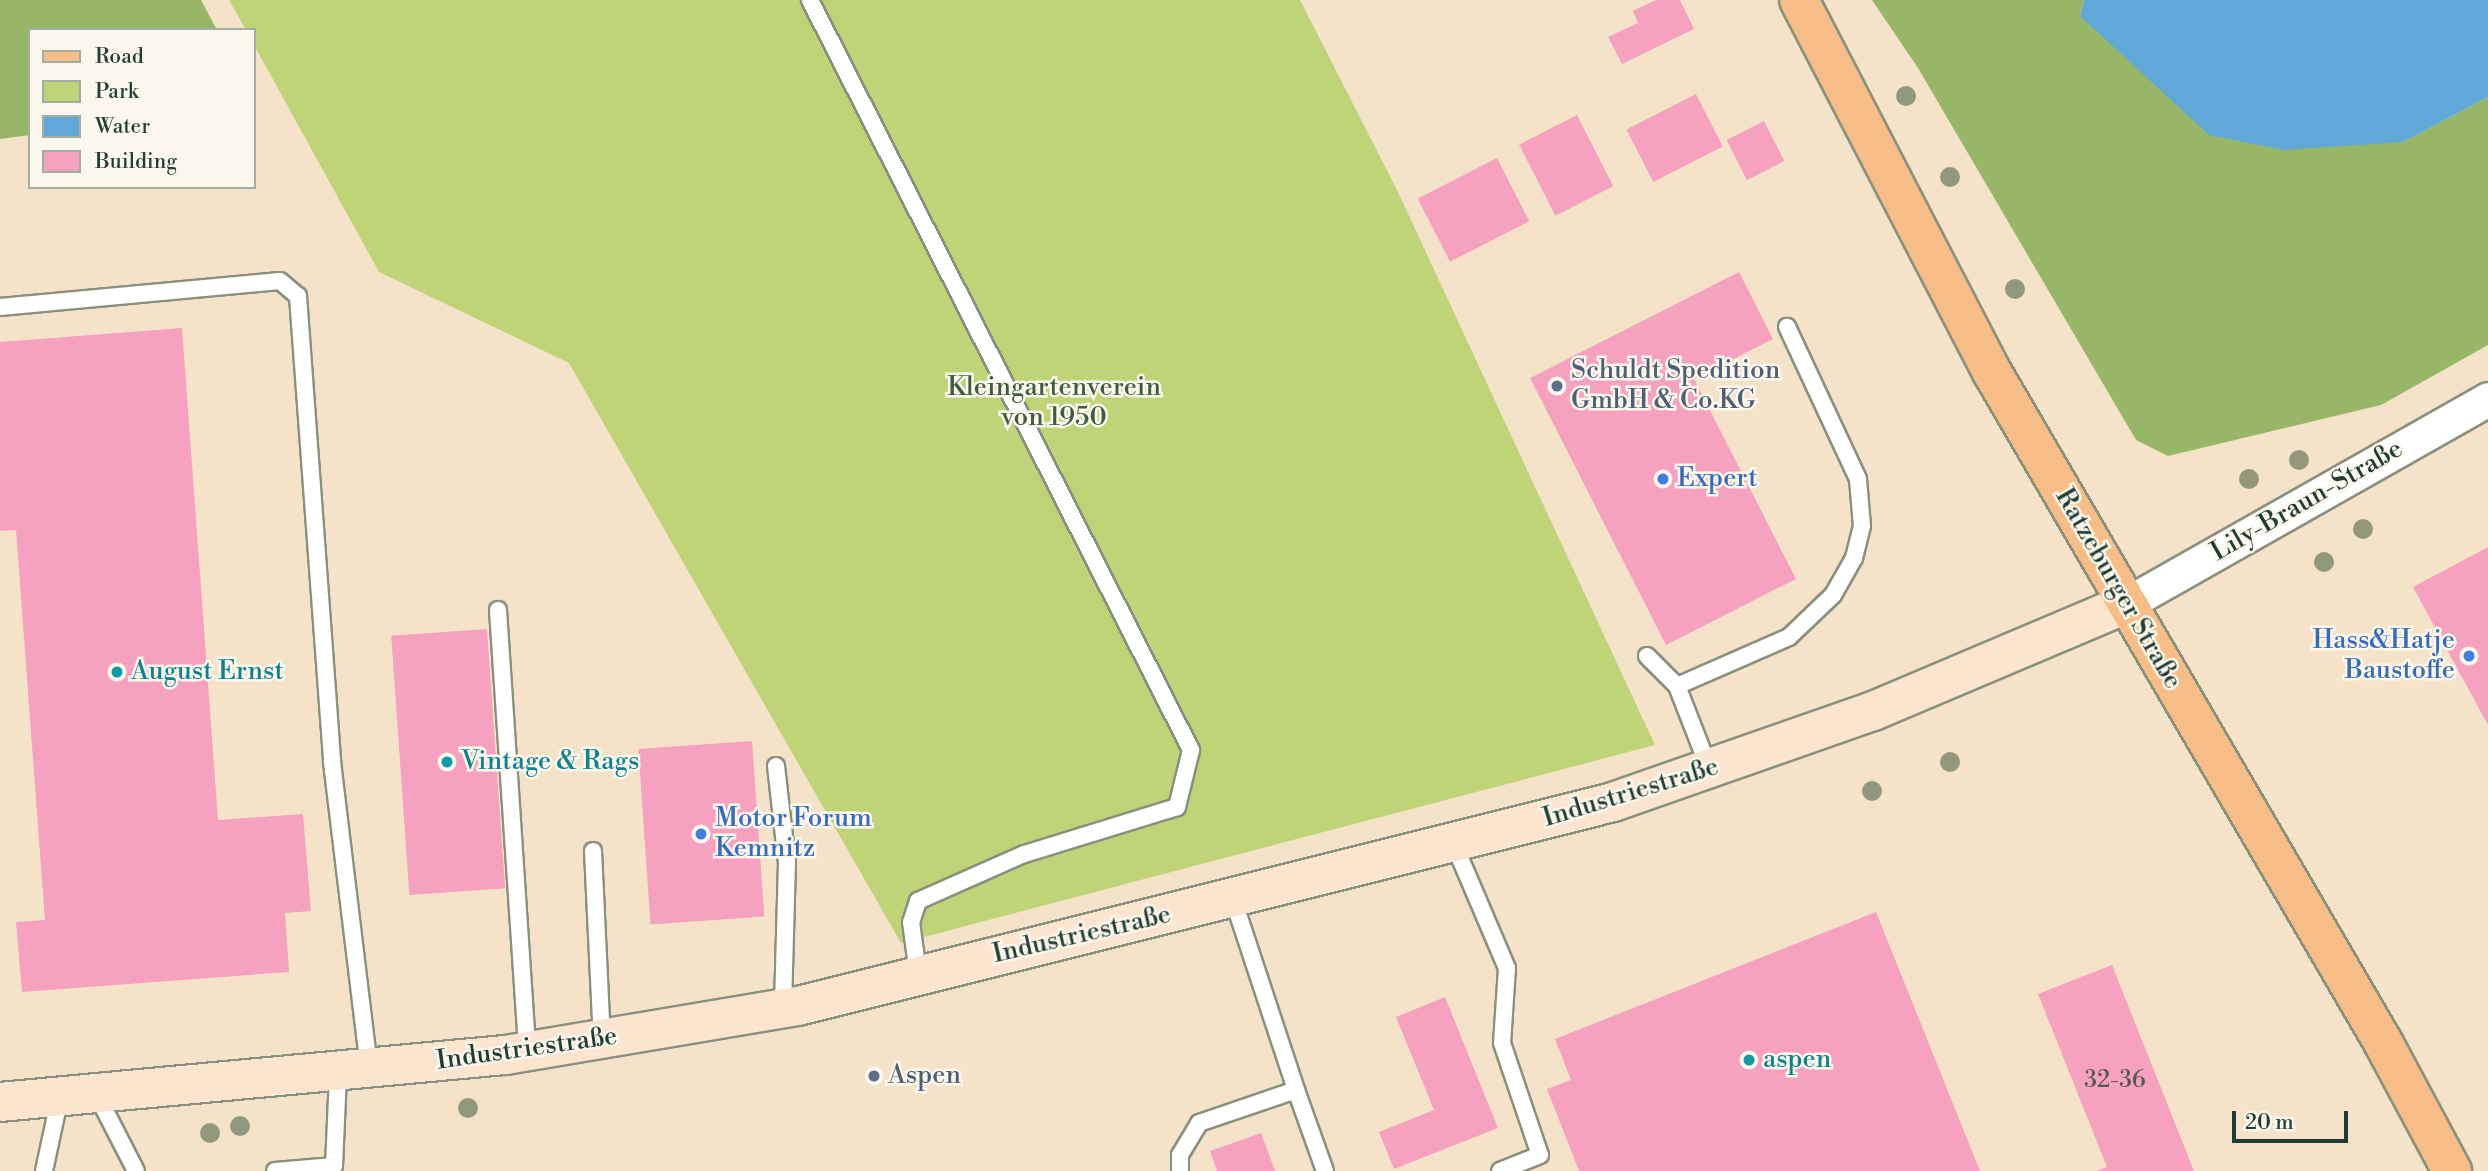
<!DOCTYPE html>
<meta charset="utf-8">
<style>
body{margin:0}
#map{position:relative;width:2488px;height:1171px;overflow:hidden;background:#f5e3c9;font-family:"Libre Bodoni",serif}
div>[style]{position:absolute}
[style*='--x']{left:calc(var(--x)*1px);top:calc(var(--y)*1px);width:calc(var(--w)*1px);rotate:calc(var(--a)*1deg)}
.green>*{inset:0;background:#bfd477}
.forest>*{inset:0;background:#97b668}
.water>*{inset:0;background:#60a8d7}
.building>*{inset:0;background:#f5a1bf;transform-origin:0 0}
.roads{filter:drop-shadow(2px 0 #8a907e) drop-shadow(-2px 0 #8a907e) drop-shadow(0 2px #8a907e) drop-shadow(0 -2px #8a907e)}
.lane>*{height:16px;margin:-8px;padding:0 8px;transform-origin:8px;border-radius:8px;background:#fff}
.street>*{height:33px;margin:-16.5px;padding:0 16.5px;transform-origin:16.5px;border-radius:16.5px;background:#fff}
.secondary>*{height:38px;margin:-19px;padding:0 19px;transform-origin:19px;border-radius:19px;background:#fbe5cf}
.primary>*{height:38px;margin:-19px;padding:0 19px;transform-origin:19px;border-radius:19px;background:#f6be86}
.trees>*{width:20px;height:20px;margin:-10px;border-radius:50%;background:#91987e}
.dots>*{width:19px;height:19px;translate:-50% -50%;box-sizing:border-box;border:4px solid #fbf7ec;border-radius:50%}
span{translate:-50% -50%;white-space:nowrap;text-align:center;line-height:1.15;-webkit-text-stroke:5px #fbf7ec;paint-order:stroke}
.number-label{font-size:23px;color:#545657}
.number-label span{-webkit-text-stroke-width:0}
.service-label{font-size:26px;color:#4e5e75}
.left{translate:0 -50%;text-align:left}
.park-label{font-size:26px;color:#3f5b41}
.shop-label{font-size:26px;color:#366cbe}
.right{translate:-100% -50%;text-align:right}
.street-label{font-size:26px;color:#1f3d34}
.culture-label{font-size:26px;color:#0d838f}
.legend{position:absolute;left:28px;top:28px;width:228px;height:161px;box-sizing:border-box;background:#fbf7ec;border:2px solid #a3ada2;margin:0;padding:9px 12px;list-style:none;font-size:21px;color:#1f3d34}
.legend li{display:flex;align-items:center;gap:14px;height:35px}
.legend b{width:35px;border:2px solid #a3ada2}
.scale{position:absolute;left:2232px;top:1111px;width:116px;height:32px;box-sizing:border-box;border:4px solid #1f3d34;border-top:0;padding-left:9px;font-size:21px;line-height:24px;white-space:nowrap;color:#1f3d34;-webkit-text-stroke:5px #fbf7ec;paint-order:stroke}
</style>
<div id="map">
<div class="green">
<i style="clip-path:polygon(229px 0,1300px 0,1397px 190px,1655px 745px,901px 943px,569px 363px,379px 272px,254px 45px,254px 30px,246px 30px)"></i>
</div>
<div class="forest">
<i style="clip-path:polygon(0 0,201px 0,217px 30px,30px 30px,30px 135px,0 139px)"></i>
<i style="clip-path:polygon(1872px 0,2084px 0,2080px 16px,2403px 142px,2488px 97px,2488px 345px,2381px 405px,2168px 456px,2136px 440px,1918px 68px)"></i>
</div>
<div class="water">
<i style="clip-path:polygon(2084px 0,2488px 0,2488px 97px,2403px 142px,2283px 150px,2209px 135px,2080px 16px)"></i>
</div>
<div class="building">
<i style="clip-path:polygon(1656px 0,1680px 0,1694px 29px,1622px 64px,1608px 37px,1638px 23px,1633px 11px)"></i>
<i style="left:1696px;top:94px;width:59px;height:78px;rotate:63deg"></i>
<i style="left:1577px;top:115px;width:80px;height:65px;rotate:63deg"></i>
<i style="left:1764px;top:121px;width:45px;height:42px;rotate:63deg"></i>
<i style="left:1497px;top:158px;width:71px;height:89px;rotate:63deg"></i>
<i style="clip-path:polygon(1739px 272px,1773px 339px,1694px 379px,1796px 579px,1666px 645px,1530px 378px)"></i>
<i style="clip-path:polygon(182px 328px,218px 820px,303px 814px,311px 911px,285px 913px,289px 972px,22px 992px,16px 922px,45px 920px,16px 530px,0 531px,0 342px)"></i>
<i style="clip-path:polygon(2488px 547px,2488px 725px,2413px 587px)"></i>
<i style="left:487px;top:629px;width:260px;height:96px;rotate:86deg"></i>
<i style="left:752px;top:741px;width:176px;height:114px;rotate:86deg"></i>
<i style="clip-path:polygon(1876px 912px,1980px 1171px,1579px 1171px,1547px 1089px,1571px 1080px,1555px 1039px)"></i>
<i style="clip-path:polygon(2112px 965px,2194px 1171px,2097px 1171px,2107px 1167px,2038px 994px)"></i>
<i style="clip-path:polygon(1445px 997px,1498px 1128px,1394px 1169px,1379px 1132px,1434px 1110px,1396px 1017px)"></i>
<i style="clip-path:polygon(1261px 1133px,1275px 1171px,1217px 1171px,1210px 1151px)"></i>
</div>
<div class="roads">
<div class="lane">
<i style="--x:810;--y:0;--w:841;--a:63.07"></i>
<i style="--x:1191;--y:750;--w:59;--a:103.8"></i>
<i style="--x:1177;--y:807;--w:160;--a:162.9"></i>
<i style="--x:1024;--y:854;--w:116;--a:156.1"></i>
<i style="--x:918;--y:901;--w:22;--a:108"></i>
<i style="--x:911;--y:922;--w:52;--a:82.3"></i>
<i style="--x:0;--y:307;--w:281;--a:-5.3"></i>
<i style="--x:280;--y:281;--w:23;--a:40"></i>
<i style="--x:298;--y:296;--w:467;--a:85.8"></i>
<i style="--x:332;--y:762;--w:310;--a:83.1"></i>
<i style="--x:498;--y:610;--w:443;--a:86.2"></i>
<i style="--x:1647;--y:656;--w:42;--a:45"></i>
<i style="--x:776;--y:766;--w:97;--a:83.5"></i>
<i style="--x:787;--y:862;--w:147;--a:91.6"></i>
<i style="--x:1709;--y:768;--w:88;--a:-111.3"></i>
<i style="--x:1677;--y:686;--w:122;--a:-23.6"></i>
<i style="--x:1789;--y:637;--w:61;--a:-43.7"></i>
<i style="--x:1833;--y:595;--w:43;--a:-60.4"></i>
<i style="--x:1854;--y:558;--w:33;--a:-76"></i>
<i style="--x:1862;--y:526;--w:47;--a:-94.9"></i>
<i style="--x:1858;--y:479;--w:168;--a:-115"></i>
<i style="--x:1454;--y:844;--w:135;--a:66.9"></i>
<i style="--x:1507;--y:968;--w:75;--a:93.8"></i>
<i style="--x:1502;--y:1043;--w:118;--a:71.3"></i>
<i style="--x:1540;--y:1155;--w:43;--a:158.2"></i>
<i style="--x:593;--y:851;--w:188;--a:87.3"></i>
<i style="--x:1233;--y:899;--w:201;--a:71.7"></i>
<i style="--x:98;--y:1097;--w:83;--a:62.8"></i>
<i style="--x:44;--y:1171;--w:72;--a:-77.9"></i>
<i style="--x:275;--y:1171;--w:59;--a:-4.8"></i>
<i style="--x:334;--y:1166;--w:92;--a:-87.5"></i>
<i style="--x:1180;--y:1171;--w:16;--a:-90"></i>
<i style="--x:1180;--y:1155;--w:37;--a:-59"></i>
<i style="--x:1199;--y:1123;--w:102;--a:-18.8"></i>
<i style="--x:1296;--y:1090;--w:86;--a:70.3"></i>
</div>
<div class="street">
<i style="--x:2126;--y:604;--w:416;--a:-29.5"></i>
</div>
<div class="secondary">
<i style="--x:0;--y:1102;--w:507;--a:-5.32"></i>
<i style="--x:505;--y:1055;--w:297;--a:-9.5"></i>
<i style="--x:798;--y:1006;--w:840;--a:-14.05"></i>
<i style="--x:1613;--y:802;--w:275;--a:-19.3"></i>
<i style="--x:1873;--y:711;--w:275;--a:-22.9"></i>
</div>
<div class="primary">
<i style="--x:1799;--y:0;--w:419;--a:62.6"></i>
<i style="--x:1992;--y:372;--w:778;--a:59.74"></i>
<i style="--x:2384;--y:1044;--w:144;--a:61.8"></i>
</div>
</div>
<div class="trees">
<i style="left:1906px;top:96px"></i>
<i style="left:1950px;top:177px"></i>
<i style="left:2015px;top:289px"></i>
<i style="left:2299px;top:460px"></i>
<i style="left:2249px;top:479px"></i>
<i style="left:2363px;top:529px"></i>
<i style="left:2324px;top:562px"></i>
<i style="left:1950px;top:762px"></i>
<i style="left:1872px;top:791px"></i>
<i style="left:468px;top:1108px"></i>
<i style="left:240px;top:1126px"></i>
<i style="left:210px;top:1133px"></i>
</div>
<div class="dots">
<i style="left:1557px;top:386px;background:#5c6f8a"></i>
<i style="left:1663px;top:479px;background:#3f7fe0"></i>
<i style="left:2469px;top:656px;background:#3f7fe0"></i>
<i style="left:117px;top:672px;background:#0f9aa8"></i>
<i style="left:447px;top:762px;background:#0f9aa8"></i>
<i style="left:701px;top:834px;background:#3f7fe0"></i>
<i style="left:1749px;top:1060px;background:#0f9aa8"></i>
<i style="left:874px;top:1076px;background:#5c6f8a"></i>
</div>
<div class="number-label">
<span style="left:2115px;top:1080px">32-36</span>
</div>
<div class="service-label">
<span class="left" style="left:1571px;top:386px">Schuldt Spedition<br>GmbH &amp; Co.KG</span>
<span class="left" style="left:888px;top:1076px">Aspen</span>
</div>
<div class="park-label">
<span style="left:1054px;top:403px">Kleingartenverein<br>von 1950</span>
</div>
<div class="shop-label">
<span class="left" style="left:1677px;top:479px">Expert</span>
<span class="right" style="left:2455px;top:656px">Hass&amp;Hatje<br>Baustoffe</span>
<span class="left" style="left:715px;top:834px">Motor Forum<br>Kemnitz</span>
</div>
<div class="street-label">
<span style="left:2307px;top:501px;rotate:-30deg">Lily-Braun-Straße</span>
<span style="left:2118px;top:589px;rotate:60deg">Ratzeburger Straße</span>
<span style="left:1631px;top:793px;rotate:-17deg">Industriestraße</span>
<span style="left:1082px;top:935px;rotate:-13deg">Industriestraße</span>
<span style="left:527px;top:1049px;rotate:-8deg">Industriestraße</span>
</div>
<div class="culture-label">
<span class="left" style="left:131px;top:672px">August Ernst</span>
<span class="left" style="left:461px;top:762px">Vintage &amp; Rags</span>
<span class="left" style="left:1763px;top:1060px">aspen</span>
</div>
<ul class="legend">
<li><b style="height:9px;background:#f6be86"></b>Road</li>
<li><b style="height:19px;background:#bfd477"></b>Park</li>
<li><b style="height:19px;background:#60a8d7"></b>Water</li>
<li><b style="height:19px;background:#f5a1bf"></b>Building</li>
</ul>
<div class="scale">20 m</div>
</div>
